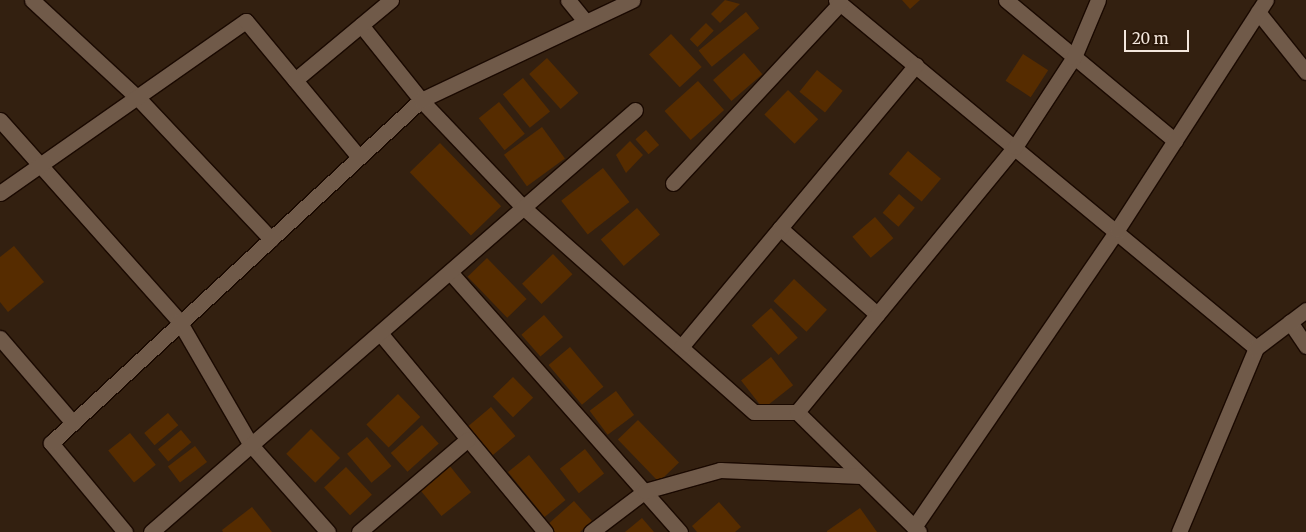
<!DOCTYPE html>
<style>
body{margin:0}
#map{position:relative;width:1306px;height:532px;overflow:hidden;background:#332010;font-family:Merriweather,serif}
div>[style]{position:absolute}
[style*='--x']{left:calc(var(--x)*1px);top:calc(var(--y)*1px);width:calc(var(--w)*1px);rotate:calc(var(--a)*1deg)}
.building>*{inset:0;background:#562c00;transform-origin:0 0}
.roads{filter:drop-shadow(1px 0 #1a0900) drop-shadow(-1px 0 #1a0900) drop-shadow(0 1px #1a0900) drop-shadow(0 -1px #1a0900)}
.minor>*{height:15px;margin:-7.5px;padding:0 7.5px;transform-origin:7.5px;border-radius:7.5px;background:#705a49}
span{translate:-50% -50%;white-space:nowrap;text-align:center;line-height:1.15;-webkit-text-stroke:4px #291607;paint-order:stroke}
.scale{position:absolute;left:1124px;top:30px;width:65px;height:22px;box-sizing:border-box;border:2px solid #f4e7dd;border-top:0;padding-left:6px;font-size:15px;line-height:18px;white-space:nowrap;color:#f4e7dd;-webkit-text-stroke:4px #291607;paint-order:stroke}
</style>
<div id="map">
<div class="building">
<i style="clip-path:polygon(725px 0,740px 4px,720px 23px,711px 14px)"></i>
<i style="clip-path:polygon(902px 0,920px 0,910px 9px)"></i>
<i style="left:746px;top:12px;width:21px;height:61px;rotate:51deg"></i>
<i style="left:706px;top:23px;width:11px;height:23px;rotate:45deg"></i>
<i style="left:671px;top:34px;width:45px;height:30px;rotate:47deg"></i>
<i style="left:744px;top:53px;width:28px;height:41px;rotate:49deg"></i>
<i style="left:1023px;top:54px;width:30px;height:32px;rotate:33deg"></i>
<i style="left:547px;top:58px;width:47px;height:24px;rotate:48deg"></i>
<i style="left:817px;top:70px;width:33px;height:28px;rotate:39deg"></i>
<i style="left:523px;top:78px;width:43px;height:26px;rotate:51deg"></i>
<i style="left:698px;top:81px;width:39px;height:45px;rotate:48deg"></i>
<i style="left:788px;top:90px;width:42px;height:34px;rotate:44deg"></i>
<i style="left:499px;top:102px;width:41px;height:26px;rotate:51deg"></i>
<i style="left:542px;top:127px;width:39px;height:47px;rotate:54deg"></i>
<i style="left:646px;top:130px;width:20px;height:14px;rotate:49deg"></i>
<i style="clip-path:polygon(630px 141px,643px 155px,626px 173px,616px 155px)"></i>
<i style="left:440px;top:143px;width:88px;height:42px;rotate:46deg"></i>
<i style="left:908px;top:151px;width:43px;height:30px;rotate:40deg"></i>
<i style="left:603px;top:168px;width:43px;height:53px;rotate:52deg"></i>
<i style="left:899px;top:194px;width:21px;height:25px;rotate:41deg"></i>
<i style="left:637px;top:208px;width:35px;height:48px;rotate:49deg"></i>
<i style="left:875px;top:217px;width:28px;height:30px;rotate:49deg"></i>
<i style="clip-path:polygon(14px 246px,44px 282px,8px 312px,0 302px,0 257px)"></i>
<i style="left:553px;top:254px;width:28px;height:43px;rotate:46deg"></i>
<i style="left:487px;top:258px;width:57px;height:27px;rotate:46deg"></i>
<i style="left:794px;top:279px;width:45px;height:30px;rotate:43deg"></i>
<i style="left:771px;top:308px;width:40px;height:26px;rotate:48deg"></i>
<i style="left:544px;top:315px;width:29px;height:30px;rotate:49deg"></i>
<i style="left:570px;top:347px;width:52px;height:28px;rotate:50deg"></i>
<i style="left:771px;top:357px;width:36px;height:38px;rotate:52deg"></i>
<i style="left:513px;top:377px;width:29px;height:28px;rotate:46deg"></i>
<i style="left:616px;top:391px;width:30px;height:33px;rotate:53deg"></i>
<i style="left:398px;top:394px;width:32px;height:44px;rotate:46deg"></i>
<i style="left:491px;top:407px;width:38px;height:31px;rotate:50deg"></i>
<i style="left:168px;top:413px;width:16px;height:31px;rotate:50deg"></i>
<i style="left:638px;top:420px;width:59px;height:28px;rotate:46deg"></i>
<i style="left:422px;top:425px;width:25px;height:42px;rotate:48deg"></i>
<i style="left:311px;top:429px;width:41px;height:35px;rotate:45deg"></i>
<i style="left:181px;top:430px;width:16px;height:30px;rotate:50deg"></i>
<i style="left:130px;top:433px;width:41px;height:28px;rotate:51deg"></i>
<i style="left:367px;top:437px;width:38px;height:26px;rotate:50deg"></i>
<i style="left:195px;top:446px;width:20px;height:34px;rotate:53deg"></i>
<i style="left:585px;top:449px;width:31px;height:32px;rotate:52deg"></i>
<i style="left:529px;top:455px;width:58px;height:27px;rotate:51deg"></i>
<i style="left:449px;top:465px;width:35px;height:38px;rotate:51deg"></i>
<i style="left:346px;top:467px;width:38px;height:30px;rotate:47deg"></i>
<i style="clip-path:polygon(574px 501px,592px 521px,580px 532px,551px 532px,546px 526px)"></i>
<i style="clip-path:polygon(719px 502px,741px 527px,735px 532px,697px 532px,692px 526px)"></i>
<i style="clip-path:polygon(252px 507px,272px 532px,223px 532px,222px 530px)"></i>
<i style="clip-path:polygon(860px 508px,877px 532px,827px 532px,827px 531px)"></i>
<i style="clip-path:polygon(642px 518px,654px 532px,625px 532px)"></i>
</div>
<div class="roads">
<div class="minor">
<i style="--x:32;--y:0;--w:144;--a:42.8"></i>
<i style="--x:138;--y:98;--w:194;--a:46.7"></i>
<i style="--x:568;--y:0;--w:28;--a:51"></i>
<i style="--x:836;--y:0;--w:545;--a:39.64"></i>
<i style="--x:1006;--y:0;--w:220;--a:39.8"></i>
<i style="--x:1258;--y:12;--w:77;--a:51.3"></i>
<i style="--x:361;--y:25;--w:96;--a:51.3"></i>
<i style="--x:421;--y:100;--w:149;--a:46.4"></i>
<i style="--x:524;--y:208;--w:307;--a:41.6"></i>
<i style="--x:754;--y:412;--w:43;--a:0"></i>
<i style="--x:797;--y:412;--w:171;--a:44.5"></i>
<i style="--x:295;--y:80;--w:125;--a:-39.8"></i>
<i style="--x:0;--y:120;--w:269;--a:48.3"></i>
<i style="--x:179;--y:321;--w:143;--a:59.9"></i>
<i style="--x:251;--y:445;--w:116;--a:48.5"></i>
<i style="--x:673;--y:183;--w:246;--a:-47.1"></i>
<i style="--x:0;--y:193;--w:300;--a:-35"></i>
<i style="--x:246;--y:21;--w:177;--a:50.3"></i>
<i style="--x:780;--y:228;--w:130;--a:41.6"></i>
<i style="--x:450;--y:272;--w:347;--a:48.5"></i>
<i style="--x:1290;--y:322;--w:29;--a:56"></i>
<i style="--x:380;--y:333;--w:259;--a:50.3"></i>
<i style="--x:0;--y:338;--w:112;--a:49.3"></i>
<i style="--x:681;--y:347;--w:367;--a:-50.2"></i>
<i style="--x:797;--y:412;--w:343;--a:-50.6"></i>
<i style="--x:1015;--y:147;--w:108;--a:-56.8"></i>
<i style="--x:1074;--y:57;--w:62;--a:-67.2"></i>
<i style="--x:914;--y:527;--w:360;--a:-55.6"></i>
<i style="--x:1117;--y:230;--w:274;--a:-57.1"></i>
<i style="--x:125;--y:532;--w:116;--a:-129.7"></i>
<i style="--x:51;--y:443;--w:505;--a:-42.83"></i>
<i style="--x:421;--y:100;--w:234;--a:-25.3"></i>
<i style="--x:151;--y:532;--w:642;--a:-41.09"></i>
<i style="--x:359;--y:532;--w:143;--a:-40.5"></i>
<i style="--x:591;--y:532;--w:68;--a:-37.2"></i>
<i style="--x:645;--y:491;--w:78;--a:-15.6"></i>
<i style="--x:720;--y:470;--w:141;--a:2.4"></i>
<i style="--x:1179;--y:532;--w:199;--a:-67.3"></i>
<i style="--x:1256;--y:348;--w:63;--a:-37.2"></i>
</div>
</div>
<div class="scale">20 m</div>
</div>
